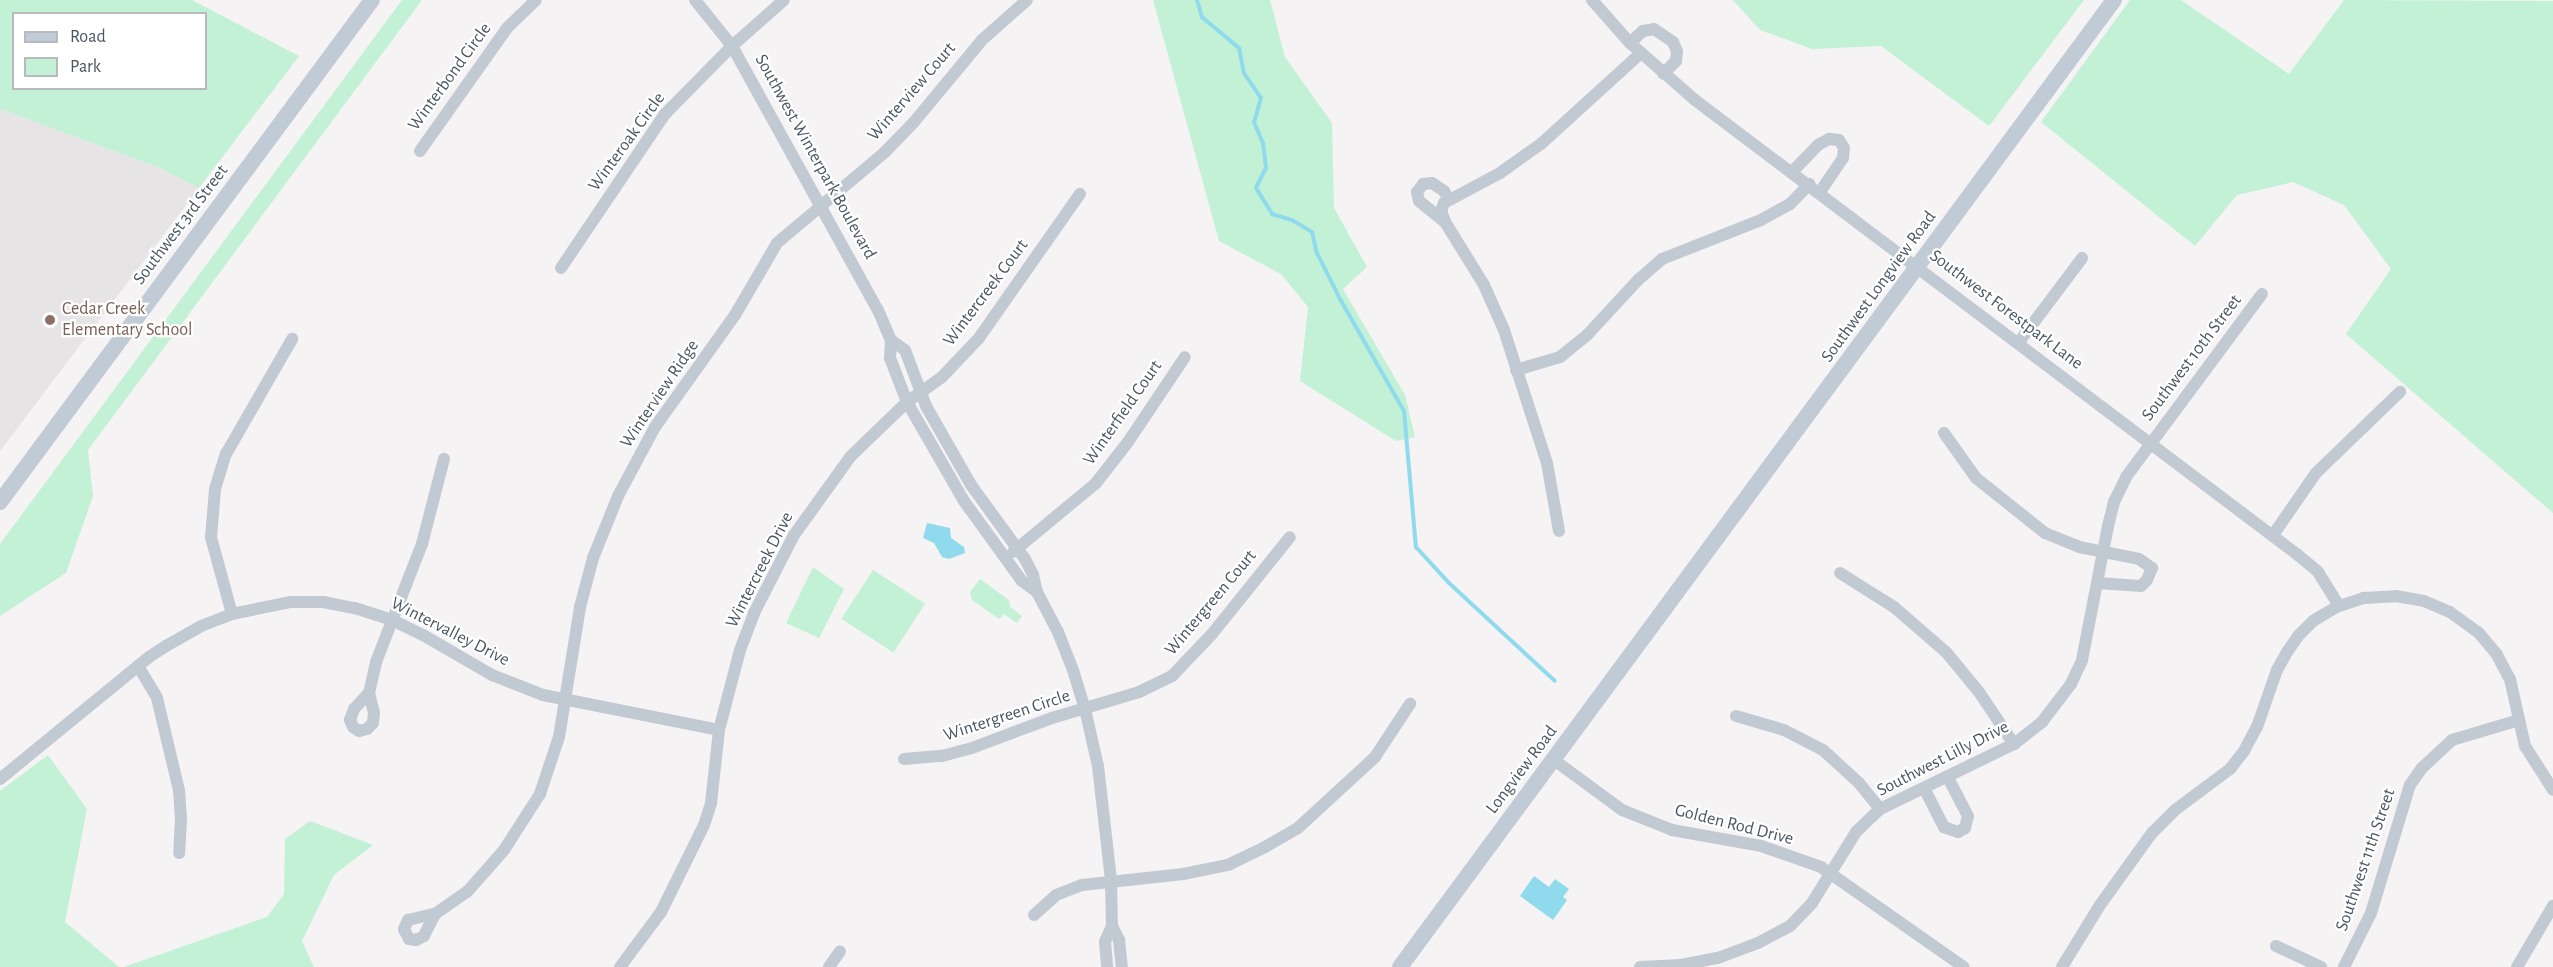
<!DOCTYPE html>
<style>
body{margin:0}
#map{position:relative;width:2553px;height:967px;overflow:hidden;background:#f5f3f3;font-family:"Alegreya Sans",sans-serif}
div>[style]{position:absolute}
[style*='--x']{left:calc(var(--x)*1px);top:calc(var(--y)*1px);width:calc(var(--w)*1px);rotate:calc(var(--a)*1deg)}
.education>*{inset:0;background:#e6e4e5}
.green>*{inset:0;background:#c3f1d5;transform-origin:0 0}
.water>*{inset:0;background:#90daee}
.stream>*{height:4px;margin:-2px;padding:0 2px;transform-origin:2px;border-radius:2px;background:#90daee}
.street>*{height:12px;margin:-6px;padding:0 6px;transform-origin:6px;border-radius:6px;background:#c1cad2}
.secondary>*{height:16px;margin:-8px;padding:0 8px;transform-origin:8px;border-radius:8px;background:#c1cbd6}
.dots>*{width:16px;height:16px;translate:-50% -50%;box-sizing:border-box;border:3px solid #fff;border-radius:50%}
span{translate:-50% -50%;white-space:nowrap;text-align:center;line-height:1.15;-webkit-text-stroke:4.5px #fff;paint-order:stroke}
.street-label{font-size:18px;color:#4a5661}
.education-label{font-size:18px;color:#785e54}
.left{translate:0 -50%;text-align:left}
.legend{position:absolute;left:12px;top:12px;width:195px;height:78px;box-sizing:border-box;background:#fff;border:2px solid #b7bbc0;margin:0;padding:8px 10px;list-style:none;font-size:18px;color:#4a5661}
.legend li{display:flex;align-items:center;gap:12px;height:30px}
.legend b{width:30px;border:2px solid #b7bbc0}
</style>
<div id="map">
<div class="education">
<i style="clip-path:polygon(0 109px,160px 168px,199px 188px,0 451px)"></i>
</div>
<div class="green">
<i style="clip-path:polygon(evenodd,0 0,192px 0,299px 56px,199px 188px,160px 168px,0 109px,0 0,14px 14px,206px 14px,206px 88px,14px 88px,14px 14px)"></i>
<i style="clip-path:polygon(402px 0,422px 0,88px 450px,93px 496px,66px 573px,0 616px,0 544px)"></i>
<i style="clip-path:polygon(1153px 0,1270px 0,1285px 57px,1332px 123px,1334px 208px,1367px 267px,1343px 289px,1405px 395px,1415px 437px,1396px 441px,1300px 381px,1308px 307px,1281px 274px,1219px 241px)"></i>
<i style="clip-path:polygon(1733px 0,2084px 0,1989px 126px,1881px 46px,1812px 49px,1760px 30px)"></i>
<i style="clip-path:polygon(2130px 0,2181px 0,2289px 74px,2344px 0,2553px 1px,2553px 513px,2346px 334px,2391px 269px,2344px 205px,2293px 182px,2237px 195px,2195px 246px,2041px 122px)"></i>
<i style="clip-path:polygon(813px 567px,844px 589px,819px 638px,786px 623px)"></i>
<i style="left:873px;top:570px;width:62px;height:58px;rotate:33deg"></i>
<i style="clip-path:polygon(980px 579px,1009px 600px,1010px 607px,1022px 616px,1017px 623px,1004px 614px,999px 619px,972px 600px,970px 592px)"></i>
<i style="clip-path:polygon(48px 755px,87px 809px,65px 922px,119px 967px,0 967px,0 791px)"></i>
<i style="clip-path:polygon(310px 821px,373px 845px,334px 875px,302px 941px,314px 967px,124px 967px,267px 917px,284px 894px,285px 839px)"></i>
</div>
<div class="water">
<i style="clip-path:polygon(927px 523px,950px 528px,951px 538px,964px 547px,965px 553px,949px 559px,942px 557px,934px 543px,923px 538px)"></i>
<i style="clip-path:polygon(1534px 876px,1549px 887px,1555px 879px,1569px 889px,1563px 897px,1567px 900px,1553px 920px,1520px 896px)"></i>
</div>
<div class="stream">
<i style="--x:1197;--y:0;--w:18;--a:74"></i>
<i style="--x:1202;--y:17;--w:48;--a:40"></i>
<i style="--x:1239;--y:48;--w:25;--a:79"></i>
<i style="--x:1244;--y:73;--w:30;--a:56"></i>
<i style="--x:1261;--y:98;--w:25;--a:106"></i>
<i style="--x:1254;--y:122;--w:23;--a:67"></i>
<i style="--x:1263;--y:143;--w:25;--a:83"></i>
<i style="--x:1266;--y:168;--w:22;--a:117"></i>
<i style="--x:1256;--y:188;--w:31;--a:58"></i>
<i style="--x:1272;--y:214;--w:21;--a:17"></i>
<i style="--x:1292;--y:220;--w:23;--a:31"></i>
<i style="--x:1312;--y:232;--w:22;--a:77"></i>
<i style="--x:1317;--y:253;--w:51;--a:63.4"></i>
<i style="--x:1340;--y:299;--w:129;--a:60.3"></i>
<i style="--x:1404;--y:411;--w:137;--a:85"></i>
<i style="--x:1416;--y:547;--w:49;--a:47.5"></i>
<i style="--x:1449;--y:583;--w:144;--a:42.8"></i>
</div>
<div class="street">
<i style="--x:695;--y:0;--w:59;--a:51.2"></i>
<i style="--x:732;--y:46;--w:302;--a:61.1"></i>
<i style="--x:878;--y:310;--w:33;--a:67"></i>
<i style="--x:891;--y:340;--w:18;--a:93"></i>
<i style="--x:890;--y:358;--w:47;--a:68.9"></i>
<i style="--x:907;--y:402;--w:114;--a:60.1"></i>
<i style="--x:964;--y:501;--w:99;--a:54.1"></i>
<i style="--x:1022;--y:581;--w:19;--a:36"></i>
<i style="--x:1592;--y:0;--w:57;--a:48.5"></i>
<i style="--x:1630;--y:43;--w:86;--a:41.2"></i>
<i style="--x:1695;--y:100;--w:755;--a:37.04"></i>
<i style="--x:2298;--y:555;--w:26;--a:40"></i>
<i style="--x:2318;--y:572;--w:39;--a:58"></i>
<i style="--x:1630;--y:43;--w:18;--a:-43"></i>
<i style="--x:1643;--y:31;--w:11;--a:-10"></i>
<i style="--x:1654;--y:29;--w:23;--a:34"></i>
<i style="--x:1673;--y:42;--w:10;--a:66"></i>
<i style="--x:1677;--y:51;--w:10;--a:96"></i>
<i style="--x:1676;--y:61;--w:18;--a:135"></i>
<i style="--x:420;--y:151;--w:151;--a:-54.7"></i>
<i style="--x:507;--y:28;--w:40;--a:-44"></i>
<i style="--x:1792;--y:172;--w:37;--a:-46"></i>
<i style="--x:1818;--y:145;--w:13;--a:-29"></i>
<i style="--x:1829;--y:139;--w:10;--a:6"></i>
<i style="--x:1839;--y:140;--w:9;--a:58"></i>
<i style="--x:1844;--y:148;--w:10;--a:96"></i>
<i style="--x:1843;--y:158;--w:41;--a:124.1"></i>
<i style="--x:1449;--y:199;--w:9;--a:-122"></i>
<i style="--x:1444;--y:191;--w:14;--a:-146"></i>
<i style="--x:1432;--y:183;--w:9;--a:174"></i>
<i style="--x:1423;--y:184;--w:10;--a:127"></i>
<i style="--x:1417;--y:192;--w:9;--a:77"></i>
<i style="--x:1419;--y:201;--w:33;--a:39"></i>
<i style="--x:1445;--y:222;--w:74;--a:58.2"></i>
<i style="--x:1484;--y:285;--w:49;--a:66"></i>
<i style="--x:1504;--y:330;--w:140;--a:72.1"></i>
<i style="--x:1547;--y:463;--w:69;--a:80"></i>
<i style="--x:1445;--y:221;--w:11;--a:-112"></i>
<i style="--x:1441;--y:211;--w:9;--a:-69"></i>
<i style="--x:1444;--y:203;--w:64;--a:-28.2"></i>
<i style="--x:1500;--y:173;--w:52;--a:-35.5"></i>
<i style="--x:1542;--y:143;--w:134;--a:-42.3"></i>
<i style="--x:561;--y:268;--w:186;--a:-56"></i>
<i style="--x:665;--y:114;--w:95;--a:-45.4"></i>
<i style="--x:732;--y:46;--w:69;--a:-41.5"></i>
<i style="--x:891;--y:340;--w:17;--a:36"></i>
<i style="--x:905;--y:350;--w:60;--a:69.4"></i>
<i style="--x:926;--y:406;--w:91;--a:60.3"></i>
<i style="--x:971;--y:485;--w:92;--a:53.9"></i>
<i style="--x:1025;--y:559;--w:18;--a:63"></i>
<i style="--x:1033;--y:575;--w:17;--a:77"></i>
<i style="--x:1037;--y:592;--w:45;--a:62.3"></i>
<i style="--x:1058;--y:632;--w:41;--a:68.5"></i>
<i style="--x:1073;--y:670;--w:41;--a:72.9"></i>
<i style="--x:1085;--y:709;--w:58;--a:77.2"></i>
<i style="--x:1098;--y:766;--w:115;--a:83.5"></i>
<i style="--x:1111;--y:880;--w:46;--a:88.8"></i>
<i style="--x:1112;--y:926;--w:17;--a:114"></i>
<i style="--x:1105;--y:942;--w:25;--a:85"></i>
<i style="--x:2019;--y:342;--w:105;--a:-53.1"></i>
<i style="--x:1516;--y:370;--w:46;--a:-16.5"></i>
<i style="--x:1560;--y:357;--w:36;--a:-39"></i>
<i style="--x:1588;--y:334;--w:74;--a:-47.2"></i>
<i style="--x:1638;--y:280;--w:32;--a:-41"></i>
<i style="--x:1662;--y:259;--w:106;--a:-21.5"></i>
<i style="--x:1761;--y:220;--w:33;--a:-29"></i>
<i style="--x:1790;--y:204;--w:28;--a:-46"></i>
<i style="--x:1944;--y:433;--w:55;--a:54.6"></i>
<i style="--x:1976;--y:478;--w:88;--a:38.6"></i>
<i style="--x:2045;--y:533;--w:37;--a:22"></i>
<i style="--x:2079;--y:547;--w:61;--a:11.3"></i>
<i style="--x:2139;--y:559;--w:16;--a:35"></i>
<i style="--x:2152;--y:568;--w:13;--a:113"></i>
<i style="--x:2147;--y:580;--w:8;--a:135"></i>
<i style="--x:2141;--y:586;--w:44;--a:-176.1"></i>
<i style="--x:2273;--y:535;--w:75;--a:-55.3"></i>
<i style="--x:2316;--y:473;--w:117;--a:-44"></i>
<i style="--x:1013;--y:552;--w:108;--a:-39.7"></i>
<i style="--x:1096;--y:483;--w:52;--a:-52"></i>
<i style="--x:1128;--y:442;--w:102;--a:-56.2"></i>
<i style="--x:1840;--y:573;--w:64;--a:32.2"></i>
<i style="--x:1894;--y:607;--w:69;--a:40.9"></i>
<i style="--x:1946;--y:652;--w:52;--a:50.5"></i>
<i style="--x:1979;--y:692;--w:63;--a:56.1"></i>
<i style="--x:232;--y:614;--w:80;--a:-105.3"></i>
<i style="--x:211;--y:537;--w:48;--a:-85.2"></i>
<i style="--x:215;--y:489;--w:37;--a:-73"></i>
<i style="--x:226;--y:454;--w:133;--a:-60.1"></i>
<i style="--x:138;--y:666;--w:37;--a:59"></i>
<i style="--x:157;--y:698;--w:95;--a:76.6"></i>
<i style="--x:179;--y:790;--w:29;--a:86"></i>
<i style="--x:181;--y:819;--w:34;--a:93"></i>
<i style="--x:369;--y:693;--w:21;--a:76"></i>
<i style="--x:374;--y:713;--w:10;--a:96"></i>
<i style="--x:373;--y:723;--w:8;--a:135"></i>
<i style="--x:367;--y:729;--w:8;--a:166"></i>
<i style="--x:359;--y:731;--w:7;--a:-146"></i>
<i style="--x:353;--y:727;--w:8;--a:-113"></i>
<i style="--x:350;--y:720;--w:12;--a:-70"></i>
<i style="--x:354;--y:709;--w:22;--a:-47"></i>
<i style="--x:369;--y:693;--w:32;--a:-77"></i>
<i style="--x:376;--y:662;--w:127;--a:-68.7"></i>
<i style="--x:422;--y:544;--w:88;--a:-75.5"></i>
<i style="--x:1736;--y:716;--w:50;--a:16.3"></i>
<i style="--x:1784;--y:730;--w:44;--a:27.1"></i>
<i style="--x:1823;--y:750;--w:49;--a:42.5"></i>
<i style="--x:1859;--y:783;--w:33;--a:51"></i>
<i style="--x:904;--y:759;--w:38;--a:-5"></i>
<i style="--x:942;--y:756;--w:31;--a:-15"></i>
<i style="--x:972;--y:748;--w:85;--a:-20.6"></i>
<i style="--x:1052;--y:718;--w:91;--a:-16.6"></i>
<i style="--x:1139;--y:692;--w:37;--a:-26"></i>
<i style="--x:1172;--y:676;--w:58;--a:-46.4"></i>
<i style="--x:1212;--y:634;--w:124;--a:-51.2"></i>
<i style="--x:1554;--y:760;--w:84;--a:36.3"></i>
<i style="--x:1622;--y:810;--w:54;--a:21.8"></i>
<i style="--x:1672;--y:830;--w:90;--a:10.2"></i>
<i style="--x:1761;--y:846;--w:64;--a:19.3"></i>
<i style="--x:1821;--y:867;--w:174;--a:35"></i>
<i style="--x:0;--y:779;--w:193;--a:-39.3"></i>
<i style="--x:149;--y:657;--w:20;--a:-33"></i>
<i style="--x:166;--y:646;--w:40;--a:-29.7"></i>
<i style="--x:201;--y:626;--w:33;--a:-21"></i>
<i style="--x:232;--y:614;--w:59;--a:-11.7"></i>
<i style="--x:290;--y:602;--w:33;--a:0"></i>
<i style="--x:323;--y:602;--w:33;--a:11"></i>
<i style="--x:355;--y:608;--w:39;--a:18"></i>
<i style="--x:392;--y:620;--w:34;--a:26"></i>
<i style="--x:423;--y:635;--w:80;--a:30.1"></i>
<i style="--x:492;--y:675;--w:55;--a:21.4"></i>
<i style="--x:543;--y:695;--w:179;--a:11.2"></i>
<i style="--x:1924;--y:788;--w:44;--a:62.9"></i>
<i style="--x:1944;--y:827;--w:15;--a:20"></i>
<i style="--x:1958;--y:832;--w:8;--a:-30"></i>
<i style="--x:1965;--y:828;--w:12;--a:-76"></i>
<i style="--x:1968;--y:816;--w:45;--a:-117.7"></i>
<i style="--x:435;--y:914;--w:25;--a:117"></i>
<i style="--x:424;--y:936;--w:9;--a:153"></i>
<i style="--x:416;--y:940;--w:7;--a:-172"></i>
<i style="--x:409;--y:939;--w:11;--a:-117"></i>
<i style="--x:404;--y:929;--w:10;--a:-66"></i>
<i style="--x:408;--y:920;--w:28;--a:-13"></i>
<i style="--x:435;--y:914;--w:39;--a:-35"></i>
<i style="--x:467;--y:892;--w:56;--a:-48.6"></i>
<i style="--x:504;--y:850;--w:67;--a:-57.3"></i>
<i style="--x:540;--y:794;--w:60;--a:-71.6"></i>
<i style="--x:559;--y:737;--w:132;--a:-80.8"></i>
<i style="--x:580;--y:607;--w:51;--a:-75.1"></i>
<i style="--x:593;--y:558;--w:67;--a:-68"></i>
<i style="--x:618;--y:496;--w:78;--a:-61.8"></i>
<i style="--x:655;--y:427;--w:138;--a:-54.5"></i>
<i style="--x:735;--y:315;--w:83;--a:-59.7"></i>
<i style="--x:777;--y:243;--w:140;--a:-40.1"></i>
<i style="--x:884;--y:153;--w:43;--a:-45.9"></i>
<i style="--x:914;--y:122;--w:107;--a:-50.3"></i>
<i style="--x:982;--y:40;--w:60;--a:-41.6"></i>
<i style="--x:1034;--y:915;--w:30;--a:-42"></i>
<i style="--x:1056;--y:895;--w:28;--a:-21"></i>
<i style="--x:1082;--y:885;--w:102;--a:-6.2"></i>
<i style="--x:1183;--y:874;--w:46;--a:-11.3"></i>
<i style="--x:1228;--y:865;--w:41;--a:-25.9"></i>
<i style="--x:1265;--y:847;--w:39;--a:-30"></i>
<i style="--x:1299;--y:827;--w:103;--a:-42.6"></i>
<i style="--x:1375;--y:757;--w:64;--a:-56.6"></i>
<i style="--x:1112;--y:926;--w:16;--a:63"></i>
<i style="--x:1119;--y:940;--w:27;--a:84"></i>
<i style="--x:2276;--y:946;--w:50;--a:25"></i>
<i style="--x:620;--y:967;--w:69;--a:-53.3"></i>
<i style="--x:661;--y:912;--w:97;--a:-63.7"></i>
<i style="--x:704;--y:825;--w:23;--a:-72"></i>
<i style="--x:711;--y:803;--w:73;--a:-83.7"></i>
<i style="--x:719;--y:730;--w:83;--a:-75.3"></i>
<i style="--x:740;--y:650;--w:40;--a:-69"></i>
<i style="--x:754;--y:613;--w:88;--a:-62.9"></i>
<i style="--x:794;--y:535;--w:97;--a:-54.2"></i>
<i style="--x:851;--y:456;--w:78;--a:-44"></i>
<i style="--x:907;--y:402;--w:43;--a:-35.5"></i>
<i style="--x:942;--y:377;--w:54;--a:-46.5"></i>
<i style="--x:979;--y:338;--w:176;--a:-55"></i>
<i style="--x:829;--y:967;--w:19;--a:-55"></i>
<i style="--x:1640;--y:967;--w:41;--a:-2.8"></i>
<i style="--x:1681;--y:965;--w:38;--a:-11"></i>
<i style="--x:1718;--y:958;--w:43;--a:-20.6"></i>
<i style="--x:1758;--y:943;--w:36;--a:-28"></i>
<i style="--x:1790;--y:926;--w:32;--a:-46"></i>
<i style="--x:1812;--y:903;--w:84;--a:-58.2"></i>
<i style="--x:1856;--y:832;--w:33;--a:-44"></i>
<i style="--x:1880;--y:809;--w:149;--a:-25.9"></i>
<i style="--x:2014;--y:744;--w:36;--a:-38"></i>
<i style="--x:2042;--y:722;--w:48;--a:-52.7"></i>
<i style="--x:2071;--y:684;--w:26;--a:-65"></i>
<i style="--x:2082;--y:660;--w:136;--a:-79"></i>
<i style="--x:2108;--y:526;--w:25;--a:-76"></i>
<i style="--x:2114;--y:502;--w:28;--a:-64"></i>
<i style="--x:2126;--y:477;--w:228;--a:-53.4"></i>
<i style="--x:2062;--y:967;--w:73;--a:-58.5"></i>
<i style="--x:2100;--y:905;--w:89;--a:-54.2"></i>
<i style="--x:2152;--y:833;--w:33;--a:-45"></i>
<i style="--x:2175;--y:810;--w:69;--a:-36.7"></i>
<i style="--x:2230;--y:769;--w:23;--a:-52"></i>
<i style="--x:2244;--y:751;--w:27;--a:-62"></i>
<i style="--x:2257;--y:727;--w:60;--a:-70.7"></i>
<i style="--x:2277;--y:670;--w:21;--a:-61"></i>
<i style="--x:2287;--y:652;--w:19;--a:-55"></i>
<i style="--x:2298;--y:636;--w:21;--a:-45"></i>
<i style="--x:2313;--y:621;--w:27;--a:-31"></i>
<i style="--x:2336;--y:607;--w:28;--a:-18"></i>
<i style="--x:2363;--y:598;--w:33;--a:-3"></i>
<i style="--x:2396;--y:596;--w:28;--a:10"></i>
<i style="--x:2424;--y:601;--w:28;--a:23"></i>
<i style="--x:2450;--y:612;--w:34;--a:36"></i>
<i style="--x:2478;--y:632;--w:30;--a:50"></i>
<i style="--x:2497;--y:655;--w:27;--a:62"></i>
<i style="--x:2510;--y:679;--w:69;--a:77.4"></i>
<i style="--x:2525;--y:746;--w:52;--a:57.5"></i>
<i style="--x:2344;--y:967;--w:60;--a:-63.4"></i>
<i style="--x:2371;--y:913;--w:134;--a:-73.1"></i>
<i style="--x:2410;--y:785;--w:21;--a:-55"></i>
<i style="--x:2422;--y:768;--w:41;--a:-43"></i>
<i style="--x:2452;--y:740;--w:70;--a:-16.6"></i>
<i style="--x:2517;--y:967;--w:71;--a:-59.5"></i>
</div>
<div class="secondary">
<i style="--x:0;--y:502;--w:625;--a:-53.46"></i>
<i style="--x:1400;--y:967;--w:1202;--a:-53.56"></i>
</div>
<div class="dots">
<i style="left:50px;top:320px;background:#8d6e63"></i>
</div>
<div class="street-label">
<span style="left:450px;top:77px;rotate:-54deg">Winterbond Circle</span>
<span style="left:912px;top:92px;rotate:-49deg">Winterview Court</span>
<span style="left:627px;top:142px;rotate:-54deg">Winteroak Circle</span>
<span style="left:815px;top:157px;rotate:61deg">Southwest Winterpark Boulevard</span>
<span style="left:181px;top:225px;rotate:-53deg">Southwest 3rd Street</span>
<span style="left:1879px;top:287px;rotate:-54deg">Southwest Longview Road</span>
<span style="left:986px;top:293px;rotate:-53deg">Wintercreek Court</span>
<span style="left:2006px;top:310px;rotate:37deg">Southwest Forestpark Lane</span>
<span style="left:2192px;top:358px;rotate:-53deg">Southwest 10th Street</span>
<span style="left:660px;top:394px;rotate:-56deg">Winterview Ridge</span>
<span style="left:1123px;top:413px;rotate:-55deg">Winterfield Court</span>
<span style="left:760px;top:570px;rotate:-63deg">Wintercreek Drive</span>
<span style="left:1211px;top:603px;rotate:-50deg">Wintergreen Court</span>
<span style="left:450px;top:632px;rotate:27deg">Wintervalley Drive</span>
<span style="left:1007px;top:716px;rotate:-18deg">Wintergreen Circle</span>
<span style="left:1943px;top:759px;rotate:-27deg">Southwest Lilly Drive</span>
<span style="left:1522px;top:770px;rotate:-53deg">Longview Road</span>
<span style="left:1734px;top:825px;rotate:14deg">Golden Rod Drive</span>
<span style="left:2366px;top:860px;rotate:-71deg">Southwest 11th Street</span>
</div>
<div class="education-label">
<span class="left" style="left:62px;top:320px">Cedar Creek<br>Elementary School</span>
</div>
<ul class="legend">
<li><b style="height:8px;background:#c1cbd6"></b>Road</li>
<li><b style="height:16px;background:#c3f1d5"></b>Park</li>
</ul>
</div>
